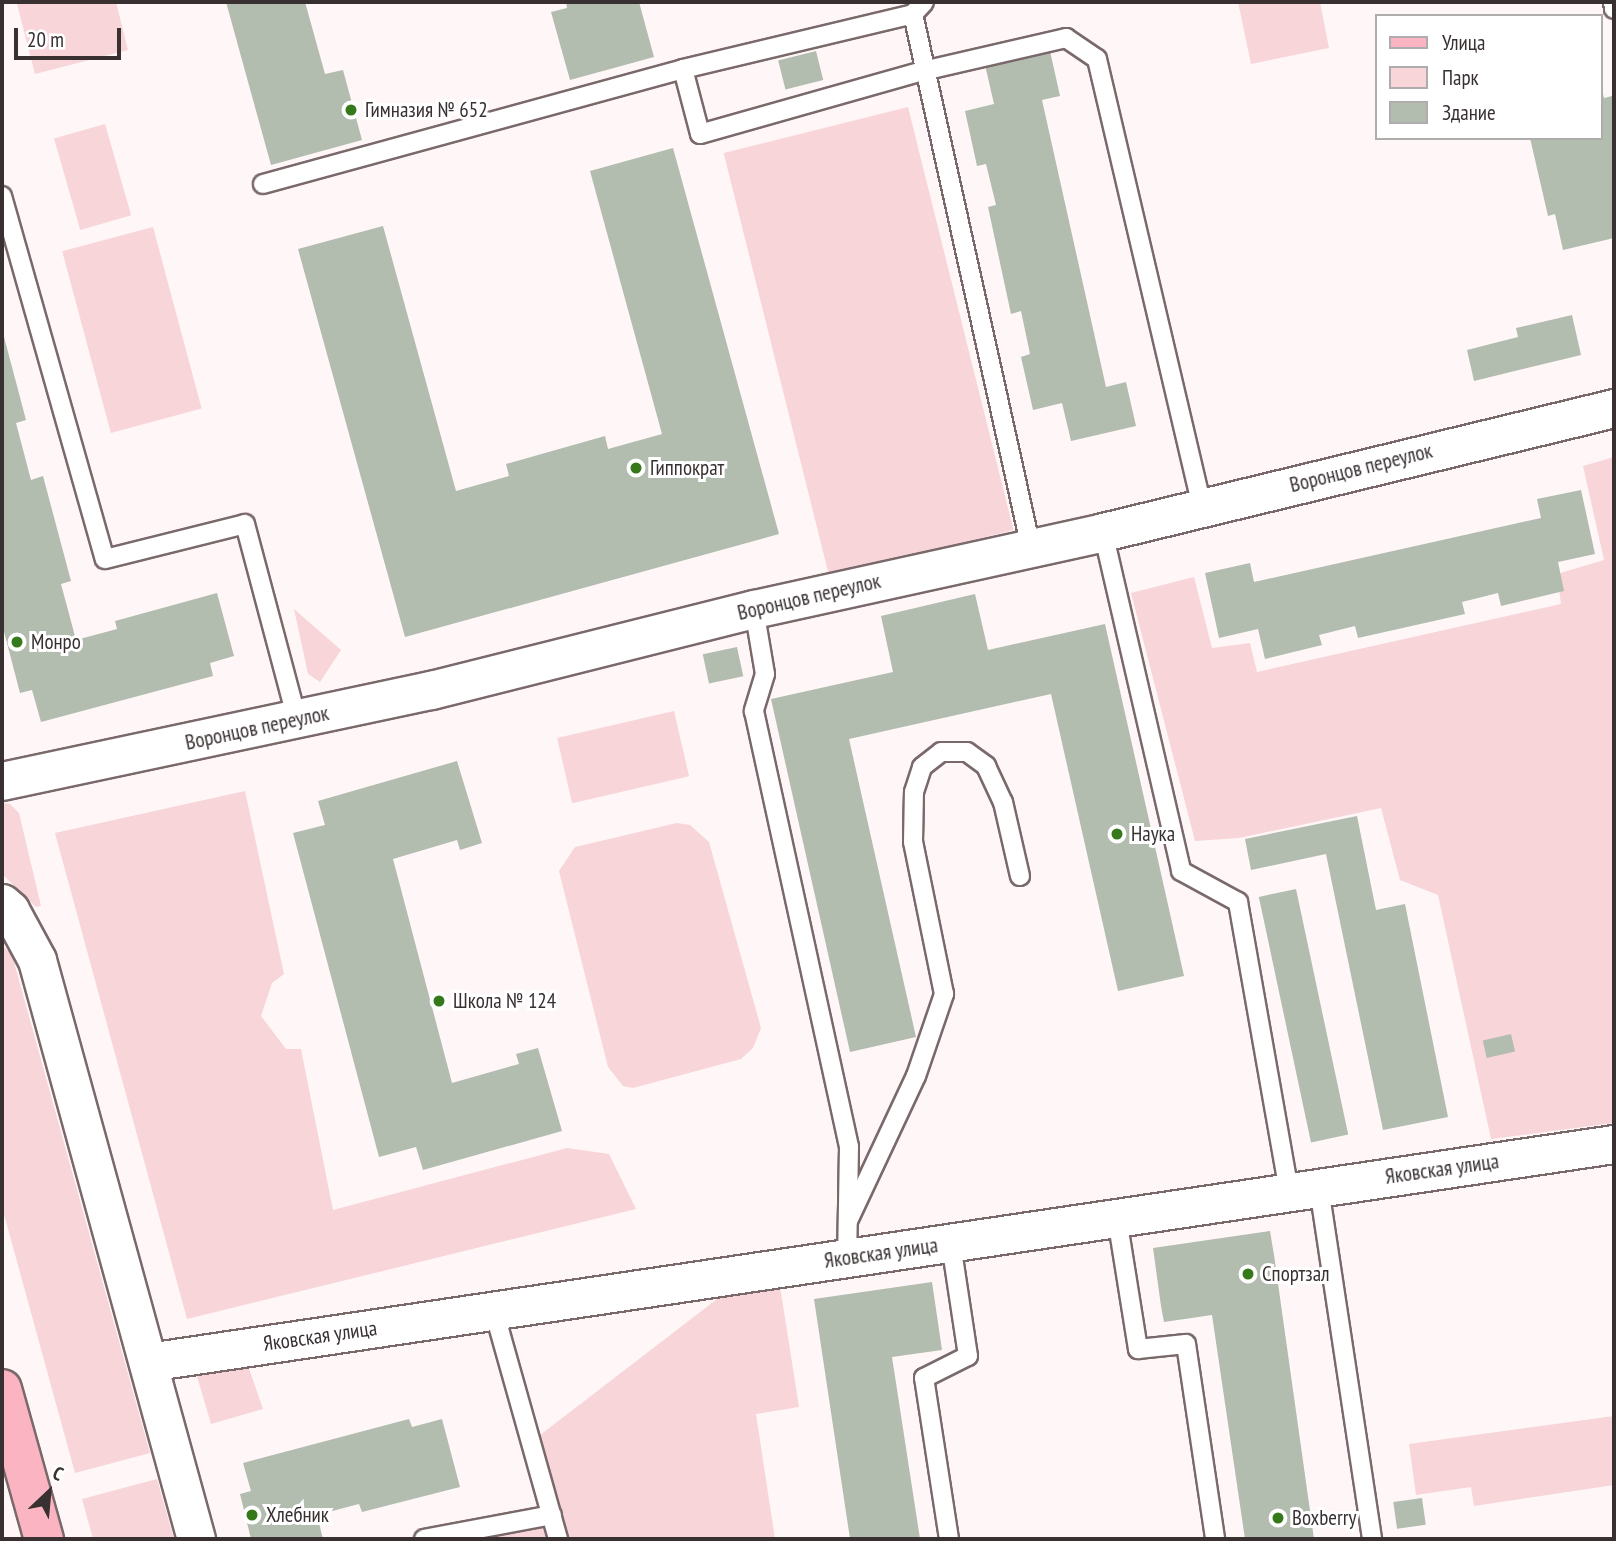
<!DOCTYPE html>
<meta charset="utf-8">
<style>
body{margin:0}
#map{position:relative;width:1616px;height:1541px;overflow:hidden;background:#fff6f7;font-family:"PT Sans Narrow",sans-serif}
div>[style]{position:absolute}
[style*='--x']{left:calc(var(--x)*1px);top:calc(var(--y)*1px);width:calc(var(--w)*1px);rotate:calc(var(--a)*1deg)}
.green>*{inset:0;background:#f8d5d9;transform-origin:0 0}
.building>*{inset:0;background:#b2bcaf;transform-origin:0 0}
.roads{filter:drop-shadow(2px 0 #7a696b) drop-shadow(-2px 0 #7a696b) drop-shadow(0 2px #7a696b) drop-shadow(0 -2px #7a696b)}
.lane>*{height:18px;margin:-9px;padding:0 9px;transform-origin:9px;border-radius:9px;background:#fff}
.street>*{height:37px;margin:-18.5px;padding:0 18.5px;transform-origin:18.5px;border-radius:18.5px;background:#fff}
.primary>*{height:38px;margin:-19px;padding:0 19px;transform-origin:19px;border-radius:19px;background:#fbb4c1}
.dots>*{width:19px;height:19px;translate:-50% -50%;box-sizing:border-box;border:4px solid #fff;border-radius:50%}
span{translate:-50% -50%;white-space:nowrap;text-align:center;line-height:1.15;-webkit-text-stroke:6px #fff;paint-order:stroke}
.poi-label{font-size:21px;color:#383031}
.left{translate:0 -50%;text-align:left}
.street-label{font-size:21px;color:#383031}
.frame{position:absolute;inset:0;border:4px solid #383031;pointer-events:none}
.legend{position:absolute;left:1375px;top:14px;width:228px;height:126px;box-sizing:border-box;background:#fff;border:2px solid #afacad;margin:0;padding:9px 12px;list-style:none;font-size:21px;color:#383031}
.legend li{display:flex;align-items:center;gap:14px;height:35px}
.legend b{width:35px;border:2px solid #afacad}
.north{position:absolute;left:14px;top:1457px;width:70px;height:70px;-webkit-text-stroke:5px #fff;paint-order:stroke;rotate:26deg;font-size:19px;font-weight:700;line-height:28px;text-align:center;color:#383031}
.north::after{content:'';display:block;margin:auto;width:24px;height:32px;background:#383031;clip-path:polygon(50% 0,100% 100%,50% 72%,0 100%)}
.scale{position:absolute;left:14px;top:28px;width:107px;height:32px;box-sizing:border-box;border:4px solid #383031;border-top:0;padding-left:9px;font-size:21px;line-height:24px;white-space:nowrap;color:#383031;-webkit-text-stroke:5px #fff;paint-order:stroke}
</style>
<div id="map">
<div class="green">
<i style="clip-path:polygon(26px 2px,116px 2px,128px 50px,35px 74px,17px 4px)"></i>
<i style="clip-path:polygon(1238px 2px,1320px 2px,1329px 48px,1251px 64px)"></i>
<i style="left:908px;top:107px;width:436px;height:190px;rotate:76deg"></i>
<i style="left:105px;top:124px;width:95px;height:53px;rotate:74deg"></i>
<i style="left:153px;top:227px;width:188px;height:94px;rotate:75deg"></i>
<i style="clip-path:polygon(1614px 457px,1614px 1123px,1491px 1139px,1438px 895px,1400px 880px,1381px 808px,1239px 838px,1195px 841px,1131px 593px,1194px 577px,1212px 648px,1250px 643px,1257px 672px,1561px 604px,1557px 574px,1604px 560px,1583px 466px)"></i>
<i style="clip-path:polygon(294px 609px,341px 650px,320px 682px,308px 674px)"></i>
<i style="left:674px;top:711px;width:67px;height:120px;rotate:77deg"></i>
<i style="clip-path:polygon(245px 791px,284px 974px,272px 983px,261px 1016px,286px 1049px,301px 1049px,333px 1210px,567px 1148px,609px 1154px,636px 1209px,187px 1319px,55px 833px)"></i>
<i style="clip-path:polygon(2px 803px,10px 804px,19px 813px,41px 906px,36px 907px,2px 874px)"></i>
<i style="clip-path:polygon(677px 823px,690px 825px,709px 842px,761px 1028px,753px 1048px,741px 1059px,633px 1088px,623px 1086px,608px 1067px,559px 871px,575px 847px)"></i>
<i style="clip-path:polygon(2px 945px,12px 955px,150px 1453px,75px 1473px,2px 1207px)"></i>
<i style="clip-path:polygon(780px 1286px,799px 1407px,756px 1414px,775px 1539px,424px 1539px,551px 1515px,531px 1442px,721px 1296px)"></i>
<i style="clip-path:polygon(245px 1357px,263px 1409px,211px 1424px,194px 1366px)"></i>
<i style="clip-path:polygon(1614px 1416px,1614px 1485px,1474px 1506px,1471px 1487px,1416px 1495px,1409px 1444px)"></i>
<i style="clip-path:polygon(157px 1479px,174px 1539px,93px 1539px,82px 1499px)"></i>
</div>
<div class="building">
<i style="clip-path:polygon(226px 2px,305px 2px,325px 74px,343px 70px,362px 140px,271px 165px)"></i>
<i style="clip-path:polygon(566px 2px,639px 2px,654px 57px,570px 80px,551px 12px,567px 8px)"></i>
<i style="left:816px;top:51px;width:30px;height:39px;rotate:76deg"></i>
<i style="clip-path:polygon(1050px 51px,1060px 96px,1042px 100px,1106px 387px,1126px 382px,1136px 426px,1071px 441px,1062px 403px,1033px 410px,1021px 357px,1030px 354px,1021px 311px,1011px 314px,988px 207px,996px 205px,986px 164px,977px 166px,965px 111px,994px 104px,985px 65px)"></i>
<i style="clip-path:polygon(1601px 86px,1604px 98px,1612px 96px,1614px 106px,1614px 238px,1563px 250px,1555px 214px,1548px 216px,1530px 138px,1600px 138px)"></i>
<i style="clip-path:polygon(673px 148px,779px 534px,405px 637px,298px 249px,383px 226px,456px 491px,509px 476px,506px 464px,605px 436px,608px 449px,662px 434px,590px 171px)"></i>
<i style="clip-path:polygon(1572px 315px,1581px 355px,1474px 381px,1467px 350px,1518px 337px,1516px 328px)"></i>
<i style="clip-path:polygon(3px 333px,26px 420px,16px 423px,31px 480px,43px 476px,71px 581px,61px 584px,76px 640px,117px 629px,115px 621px,217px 593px,234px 656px,210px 663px,213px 676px,41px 722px,32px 690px,20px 693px,2px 624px)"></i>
<i style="clip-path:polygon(1581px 490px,1595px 554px,1558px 562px,1564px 591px,1501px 606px,1498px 593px,1462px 602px,1465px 614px,1358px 638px,1355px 626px,1319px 635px,1322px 645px,1265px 659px,1258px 629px,1219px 638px,1205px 573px,1250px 563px,1254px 582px,1541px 518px,1537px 499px)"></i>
<i style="clip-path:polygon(975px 594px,988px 650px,1105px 624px,1184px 976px,1118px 991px,1051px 694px,849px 739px,916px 1037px,850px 1052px,771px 699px,893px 672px,881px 616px)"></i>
<i style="left:737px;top:647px;width:30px;height:35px;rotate:78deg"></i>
<i style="clip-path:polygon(457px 761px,482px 843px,460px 850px,457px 840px,393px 859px,452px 1083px,519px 1064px,516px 1054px,538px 1048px,562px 1131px,423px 1170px,416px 1147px,379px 1157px,293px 833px,325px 825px,318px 801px)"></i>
<i style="clip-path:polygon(1357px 816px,1376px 910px,1405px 904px,1448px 1117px,1383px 1130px,1326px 854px,1251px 870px,1245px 839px)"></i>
<i style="left:1296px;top:889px;width:251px;height:38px;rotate:78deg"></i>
<i style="left:1511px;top:1034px;width:18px;height:29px;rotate:77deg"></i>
<i style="clip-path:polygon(1270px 1231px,1274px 1255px,1314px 1539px,1245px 1539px,1212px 1315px,1164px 1322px,1161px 1306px,1153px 1248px)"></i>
<i style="clip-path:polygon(932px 1282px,942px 1350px,892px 1357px,920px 1539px,850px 1539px,814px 1299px)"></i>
<i style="clip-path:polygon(409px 1419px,412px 1427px,442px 1419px,460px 1487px,362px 1512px,359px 1504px,317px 1515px,323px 1539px,251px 1539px,240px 1494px,251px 1491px,243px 1463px)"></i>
<i style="left:1422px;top:1498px;width:27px;height:29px;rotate:82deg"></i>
</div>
<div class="roads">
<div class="lane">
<i style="--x:1613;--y:2;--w:7;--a:82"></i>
<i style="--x:913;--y:14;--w:547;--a:77.54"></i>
<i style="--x:683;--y:69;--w:67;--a:75.3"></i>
<i style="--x:700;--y:134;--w:232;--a:-15.8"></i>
<i style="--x:923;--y:71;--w:147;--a:-13"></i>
<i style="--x:1066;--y:38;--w:37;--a:34"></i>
<i style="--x:1097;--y:59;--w:461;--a:76.8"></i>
<i style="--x:263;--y:184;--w:435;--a:-15.3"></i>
<i style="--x:683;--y:69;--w:236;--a:-13.4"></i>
<i style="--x:913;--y:14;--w:16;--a:-47"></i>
<i style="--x:2;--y:196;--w:377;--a:74.2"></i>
<i style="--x:105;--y:559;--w:144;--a:-14"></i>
<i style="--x:245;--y:524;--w:203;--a:75.1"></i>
<i style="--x:1103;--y:532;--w:348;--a:77"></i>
<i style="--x:1181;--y:871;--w:65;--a:28.5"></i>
<i style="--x:1238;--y:902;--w:294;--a:80"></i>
<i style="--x:754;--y:609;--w:66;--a:80.4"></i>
<i style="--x:765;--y:674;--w:39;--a:107"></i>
<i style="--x:754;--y:711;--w:446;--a:77.7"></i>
<i style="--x:849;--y:1147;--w:111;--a:91"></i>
<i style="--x:1319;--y:1188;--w:355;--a:81.4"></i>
<i style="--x:1117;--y:1218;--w:133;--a:80.9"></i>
<i style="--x:1138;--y:1349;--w:48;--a:-5.9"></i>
<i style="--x:1186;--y:1344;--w:197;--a:81.5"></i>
<i style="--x:848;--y:1221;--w:160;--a:-64.9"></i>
<i style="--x:916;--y:1076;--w:87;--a:-71.1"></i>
<i style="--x:944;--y:994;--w:155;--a:-101.5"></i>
<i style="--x:913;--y:842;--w:50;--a:-88.9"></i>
<i style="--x:914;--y:792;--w:26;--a:-72"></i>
<i style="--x:922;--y:767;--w:24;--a:-38"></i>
<i style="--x:941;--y:752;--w:26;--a:0"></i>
<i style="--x:967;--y:752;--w:24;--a:36"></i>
<i style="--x:986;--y:766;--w:40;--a:65"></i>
<i style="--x:1003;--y:802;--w:76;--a:77.1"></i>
<i style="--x:494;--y:1311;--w:237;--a:74.3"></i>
<i style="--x:424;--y:1539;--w:130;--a:-10.6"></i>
<i style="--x:949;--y:1539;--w:163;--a:-98.8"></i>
<i style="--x:924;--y:1378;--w:49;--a:-26.6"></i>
<i style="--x:968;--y:1356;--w:114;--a:-98.6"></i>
</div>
<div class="street">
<i style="--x:2;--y:781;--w:439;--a:-12"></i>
<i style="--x:431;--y:690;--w:333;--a:-14.1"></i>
<i style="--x:754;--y:609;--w:357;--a:-12.4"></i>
<i style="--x:1103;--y:532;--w:526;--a:-13.64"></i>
<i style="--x:2;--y:903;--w:11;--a:41"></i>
<i style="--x:10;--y:910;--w:57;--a:61.6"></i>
<i style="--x:37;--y:960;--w:600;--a:74.64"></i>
<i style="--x:148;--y:1362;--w:1482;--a:-8.46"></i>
</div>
<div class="primary">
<i style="--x:2;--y:1389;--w:156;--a:74.4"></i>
</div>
</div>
<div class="dots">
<i style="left:351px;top:110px;background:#35791b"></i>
<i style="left:636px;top:468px;background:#35791b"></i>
<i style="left:17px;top:642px;background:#35791b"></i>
<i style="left:1117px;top:834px;background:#35791b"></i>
<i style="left:439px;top:1001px;background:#35791b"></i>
<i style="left:1248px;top:1274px;background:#35791b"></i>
<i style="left:252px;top:1515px;background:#35791b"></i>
<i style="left:1278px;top:1518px;background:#35791b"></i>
</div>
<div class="poi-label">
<span class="left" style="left:365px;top:110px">Гимназия № 652</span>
<span class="left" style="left:650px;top:468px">Гиппократ</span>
<span class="left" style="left:31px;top:642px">Монро</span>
<span class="left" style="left:1131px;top:834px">Наука</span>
<span class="left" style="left:453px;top:1001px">Школа № 124</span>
<span class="left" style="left:1262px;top:1274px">Спортзал</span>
<span class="left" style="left:266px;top:1515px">Хлебник</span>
<span class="left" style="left:1292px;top:1518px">Boxberry</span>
</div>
<div class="street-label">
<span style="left:1361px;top:468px;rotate:-14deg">Воронцов переулок</span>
<span style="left:809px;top:597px;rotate:-13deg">Воронцов переулок</span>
<span style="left:257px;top:728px;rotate:-12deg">Воронцов переулок</span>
<span style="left:1442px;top:1169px;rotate:-8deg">Яковская улица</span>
<span style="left:881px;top:1253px;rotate:-8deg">Яковская улица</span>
<span style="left:320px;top:1336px;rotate:-8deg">Яковская улица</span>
</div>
<div class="frame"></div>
<ul class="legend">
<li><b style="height:9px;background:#fbb4c1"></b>Улица</li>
<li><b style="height:19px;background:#f8d5d9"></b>Парк</li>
<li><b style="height:19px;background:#b2bcaf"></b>Здание</li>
</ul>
<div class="north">С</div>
<div class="scale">20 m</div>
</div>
